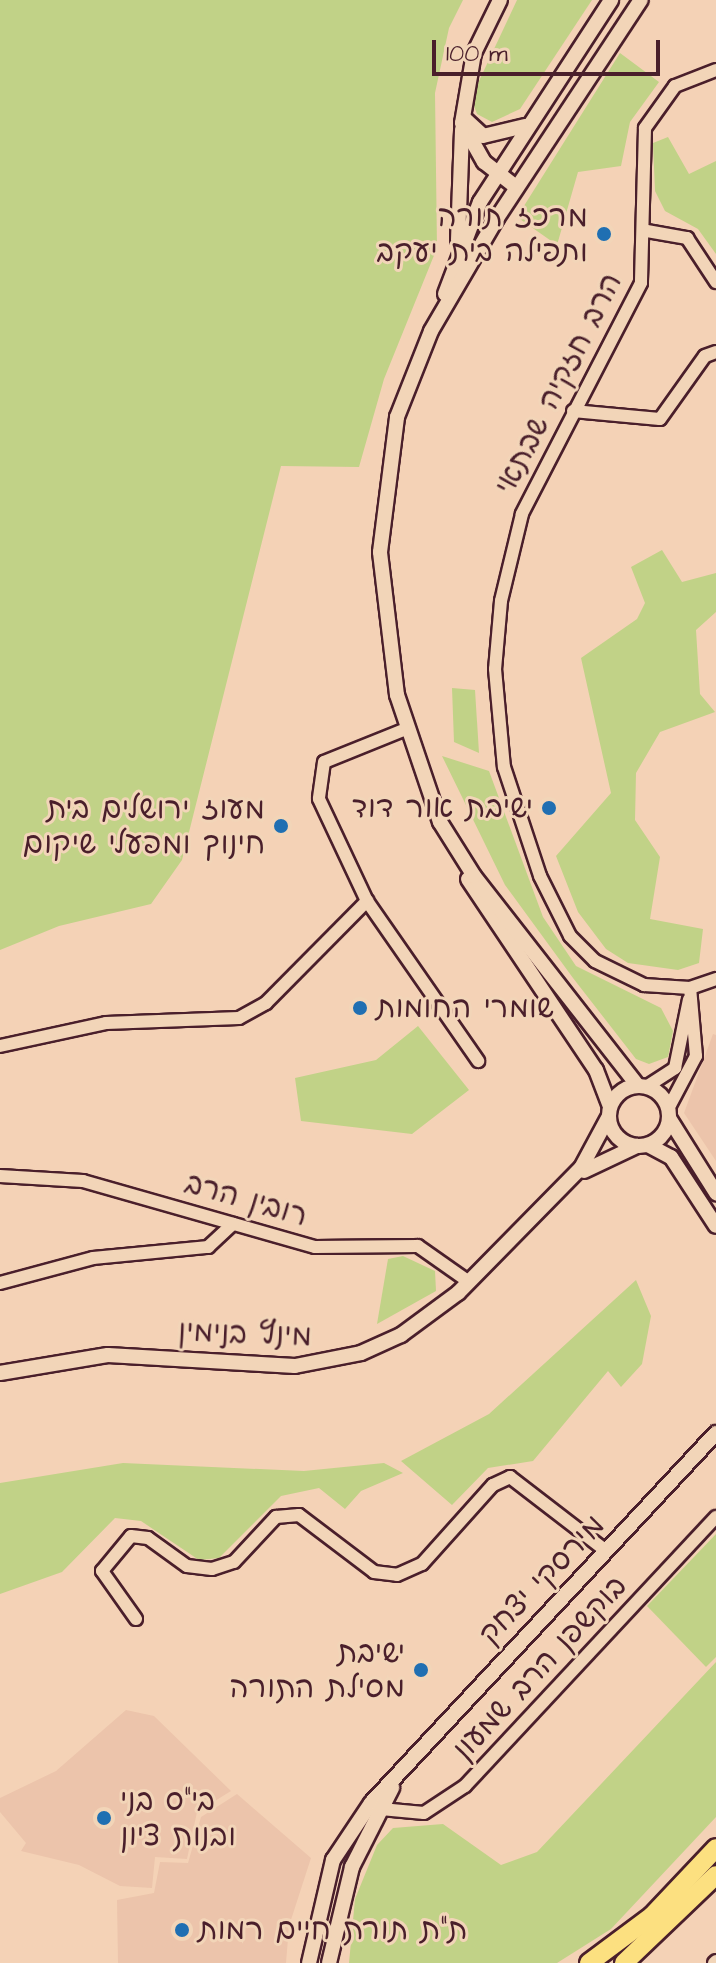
<!DOCTYPE html>
<meta charset="utf-8">
<style>
body{margin:0}
#map{position:relative;width:716px;height:1963px;overflow:hidden;background:#f4d2b6;font-family:"Architects Daughter","Playpen Sans Hebrew",sans-serif}
div>[style]{position:absolute}
[style*='--x']{left:calc(var(--x)*1px);top:calc(var(--y)*1px);width:calc(var(--w)*1px);rotate:calc(var(--a)*1deg)}
.built>*{inset:0;background:#ecc4ab}
.green>*{inset:0;background:#c1d287}
.roads{filter:drop-shadow(2px 0 #4a1f2b) drop-shadow(-2px 0 #4a1f2b) drop-shadow(0 2px #4a1f2b) drop-shadow(0 -2px #4a1f2b)}
.minor>*{height:12px;margin:-6px;padding:0 6px;transform-origin:6px;border-radius:6px;background:#f2d5b8}
.tertiary>*{height:14px;margin:-7px;padding:0 7px;transform-origin:7px;border-radius:7px;background:#f2d5b8}
.tertiary>.ring{margin:-7px;padding:0;box-sizing:content-box;background:none;border:14px solid #f2d5b8;border-radius:50%}
.primary>*{height:18px;margin:-9px;padding:0 9px;transform-origin:9px;border-radius:9px;background:#fce080}
.dots>*{width:22px;height:22px;translate:-50% -50%;box-sizing:border-box;border:4px solid #f2d5b8;border-radius:50%}
span{translate:-50% -50%;white-space:nowrap;text-align:center;line-height:1.15;-webkit-text-stroke:6px #f2d5b8;paint-order:stroke}
.poi-label{font-size:30px;color:#4a1f2b}
.right{translate:-100% -50%;text-align:right}
.left{translate:0 -50%;text-align:left}
.street-label{font-size:30px;color:#4a1f2b}
.scale{position:absolute;left:432px;top:40px;width:228px;height:36px;box-sizing:border-box;border:4px solid #4a1f2b;border-top:0;padding-left:10px;font-size:24px;line-height:28px;white-space:nowrap;color:#4a1f2b;-webkit-text-stroke:6px #f2d5b8;paint-order:stroke}
</style>
<div id="map">
<div class="built">
<i style="clip-path:polygon(713px 1034px,716px 1035px,716px 1161px,684px 1113px)"></i>
<i style="clip-path:polygon(126px 1710px,154px 1716px,231px 1791px,197px 1812px,187px 1859px,155px 1857px,152px 1888px,120px 1886px,79px 1865px,21px 1851px,26px 1843px,0 1812px,0 1798px,56px 1771px)"></i>
<i style="clip-path:polygon(237px 1794px,311px 1858px,289px 1926px,286px 1963px,118px 1963px,117px 1900px,154px 1893px,160px 1862px,188px 1863px,201px 1817px)"></i>
</div>
<div class="green">
<i style="clip-path:polygon(0 0,463px 0,449px 28px,435px 93px,437px 248px,384px 379px,359px 467px,281px 466px,182px 860px,151px 904px,59px 926px,0 950px)"></i>
<i style="clip-path:polygon(517px 0,592px 0,520px 109px,492px 122px,477px 114px,471px 98px)"></i>
<i style="clip-path:polygon(620px 53px,659px 82px,630px 122px,621px 166px,578px 172px,557px 245px,517px 217px)"></i>
<i style="clip-path:polygon(668px 137px,689px 174px,716px 161px,716px 254px,698px 229px,665px 211px,655px 191px,653px 143px)"></i>
<i style="clip-path:polygon(662px 550px,682px 582px,716px 573px,716px 612px,696px 630px,700px 694px,715px 712px,660px 732px,636px 773px,635px 820px,660px 857px,650px 919px,703px 929px,699px 963px,678px 970px,628px 963px,606px 949px,578px 912px,556px 856px,611px 793px,581px 658px,637px 619px,645px 603px,631px 567px)"></i>
<i style="clip-path:polygon(452px 688px,475px 690px,479px 753px,454px 742px)"></i>
<i style="clip-path:polygon(442px 756px,489px 771px,543px 917px,576px 966px,661px 1008px,673px 1031px,668px 1057px,649px 1064px,636px 1059px,573px 978px,505px 885px)"></i>
<i style="clip-path:polygon(418px 1026px,469px 1090px,412px 1134px,301px 1121px,295px 1078px,376px 1060px)"></i>
<i style="clip-path:polygon(403px 1256px,435px 1271px,436px 1291px,377px 1324px,388px 1259px)"></i>
<i style="clip-path:polygon(636px 1280px,651px 1316px,642px 1364px,621px 1387px,608px 1371px,533px 1461px,488px 1468px,452px 1505px,401px 1461px,489px 1414px)"></i>
<i style="clip-path:polygon(123px 1463px,304px 1471px,384px 1463px,403px 1473px,361px 1491px,345px 1509px,319px 1488px,281px 1496px,219px 1558px,199px 1560px,141px 1521px,115px 1518px,62px 1572px,0 1594px,0 1483px)"></i>
<i style="clip-path:polygon(716px 1534px,716px 1657px,706px 1667px,647px 1606px)"></i>
<i style="clip-path:polygon(716px 1662px,716px 1817px,611px 1929px,557px 1963px,349px 1963px,355px 1899px,377px 1845px,393px 1828px,443px 1824px,501px 1865px,537px 1852px)"></i>
</div>
<div class="roads">
<div class="minor">
<i style="--x:716;--y:70;--w:44;--a:158.7"></i>
<i style="--x:675;--y:86;--w:52;--a:125.5"></i>
<i style="--x:645;--y:128;--w:155;--a:91.5"></i>
<i style="--x:641;--y:283;--w:260;--a:117.3"></i>
<i style="--x:522;--y:514;--w:89;--a:103.6"></i>
<i style="--x:501;--y:601;--w:68;--a:95"></i>
<i style="--x:495;--y:669;--w:98;--a:84.8"></i>
<i style="--x:504;--y:767;--w:115;--a:71.7"></i>
<i style="--x:540;--y:876;--w:67;--a:63.4"></i>
<i style="--x:570;--y:936;--w:35;--a:45"></i>
<i style="--x:595;--y:961;--w:55;--a:26.1"></i>
<i style="--x:644;--y:985;--w:46;--a:3.7"></i>
<i style="--x:690;--y:988;--w:28;--a:-19"></i>
<i style="--x:647;--y:231;--w:41;--a:9.9"></i>
<i style="--x:687;--y:238;--w:53;--a:56.6"></i>
<i style="--x:573;--y:411;--w:87;--a:5.3"></i>
<i style="--x:660;--y:419;--w:77;--a:-54.5"></i>
<i style="--x:705;--y:356;--w:12;--a:-20"></i>
<i style="--x:406;--y:729;--w:88;--a:158.1"></i>
<i style="--x:324;--y:762;--w:37;--a:98"></i>
<i style="--x:319;--y:799;--w:113;--a:64.8"></i>
<i style="--x:367;--y:901;--w:195;--a:55.2"></i>
<i style="--x:0;--y:1046;--w:108;--a:-12.2"></i>
<i style="--x:106;--y:1023;--w:133;--a:-2.2"></i>
<i style="--x:239;--y:1018;--w:31;--a:-29"></i>
<i style="--x:266;--y:1003;--w:144;--a:-45.3"></i>
<i style="--x:646;--y:1087;--w:35;--a:-33"></i>
<i style="--x:675;--y:1068;--w:70;--a:-78.5"></i>
<i style="--x:668;--y:1109;--w:60;--a:-62.2"></i>
<i style="--x:696;--y:1056;--w:68;--a:-95"></i>
<i style="--x:0;--y:1176;--w:83;--a:3.4"></i>
<i style="--x:83;--y:1181;--w:241;--a:15.9"></i>
<i style="--x:315;--y:1247;--w:103;--a:-0.6"></i>
<i style="--x:418;--y:1246;--w:62;--a:35.2"></i>
<i style="--x:0;--y:1283;--w:96;--a:-15"></i>
<i style="--x:93;--y:1258;--w:116;--a:-5.5"></i>
<i style="--x:208;--y:1247;--w:34;--a:-43"></i>
<i style="--x:136;--y:1619;--w:59;--a:-125.3"></i>
<i style="--x:102;--y:1571;--w:45;--a:-50.4"></i>
<i style="--x:131;--y:1536;--w:17;--a:7"></i>
<i style="--x:148;--y:1538;--w:48;--a:35.7"></i>
<i style="--x:187;--y:1566;--w:25;--a:7"></i>
<i style="--x:212;--y:1569;--w:23;--a:-18"></i>
<i style="--x:234;--y:1562;--w:62;--a:-47"></i>
<i style="--x:276;--y:1517;--w:23;--a:-5"></i>
<i style="--x:299;--y:1515;--w:94;--a:37.2"></i>
<i style="--x:374;--y:1572;--w:23;--a:7"></i>
<i style="--x:397;--y:1575;--w:27;--a:-24"></i>
<i style="--x:422;--y:1564;--w:106;--a:-48.1"></i>
<i style="--x:493;--y:1485;--w:19;--a:-25"></i>
<i style="--x:510;--y:1477;--w:121;--a:37.6"></i>
<i style="--x:381;--y:1809;--w:43;--a:5.3"></i>
<i style="--x:424;--y:1813;--w:49;--a:-33.4"></i>
<i style="--x:465;--y:1786;--w:368;--a:-47"></i>
<i style="--x:714;--y:1963;--w:3;--a:-45"></i>
</div>
<div class="tertiary">
<i style="--x:500;--y:0;--w:59;--a:116.1"></i>
<i style="--x:474;--y:53;--w:71;--a:99.7"></i>
<i style="--x:462;--y:123;--w:45;--a:60.6"></i>
<i style="--x:484;--y:162;--w:41;--a:38"></i>
<i style="--x:464;--y:118;--w:26;--a:43"></i>
<i style="--x:483;--y:136;--w:43;--a:-13.4"></i>
<i style="--x:458;--y:240;--w:111;--a:-87.9"></i>
<i style="--x:445;--y:294;--w:98;--a:-69.2"></i>
<i style="--x:480;--y:202;--w:241;--a:-57"></i>
<i style="--x:468;--y:879;--w:230;--a:56.2"></i>
<i style="--x:596;--y:1070;--w:39;--a:69"></i>
<i style="--x:638;--y:1086;--w:266;--a:-128"></i>
<i style="--x:474;--y:876;--w:64;--a:-122.2"></i>
<i style="--x:440;--y:822;--w:134;--a:-108.7"></i>
<i style="--x:397;--y:695;--w:144;--a:-96.8"></i>
<i style="--x:380;--y:552;--w:136;--a:-82.8"></i>
<i style="--x:397;--y:417;--w:92;--a:-68.4"></i>
<i style="--x:431;--y:331;--w:131;--a:-59.7"></i>
<i style="--x:497;--y:218;--w:261;--a:-56.6"></i>
<i class="ring" style="left:609px;top:1086px;width:46px;height:46px"></i>
<i style="--x:669;--y:1118;--w:89;--a:57.9"></i>
<i style="--x:648;--y:1145;--w:26;--a:28"></i>
<i style="--x:671;--y:1157;--w:82;--a:56.9"></i>
<i style="--x:584;--y:1171;--w:59;--a:-25.3"></i>
<i style="--x:0;--y:1373;--w:109;--a:-9.5"></i>
<i style="--x:108;--y:1355;--w:187;--a:3.4"></i>
<i style="--x:295;--y:1366;--w:67;--a:-11.1"></i>
<i style="--x:361;--y:1353;--w:44;--a:-24.2"></i>
<i style="--x:401;--y:1335;--w:71;--a:-36.4"></i>
<i style="--x:458;--y:1293;--w:175;--a:-45.5"></i>
<i style="--x:581;--y:1168;--w:59;--a:-61.7"></i>
<i style="--x:309;--y:1963;--w:106;--a:-76.9"></i>
<i style="--x:333;--y:1860;--w:69;--a:-56.3"></i>
<i style="--x:371;--y:1803;--w:506;--a:-47"></i>
<i style="--x:329;--y:1963;--w:99;--a:-76.5"></i>
<i style="--x:352;--y:1867;--w:89;--a:-63.1"></i>
</div>
<div class="primary">
<i style="--x:589;--y:1963;--w:79;--a:-36.7"></i>
<i style="--x:652;--y:1916;--w:93;--a:-46.7"></i>
<i style="--x:624;--y:1963;--w:127;--a:-43.7"></i>
</div>
</div>
<div class="dots">
<i style="left:604px;top:234px;background:#1f6fb2"></i>
<i style="left:549px;top:808px;background:#1f6fb2"></i>
<i style="left:281px;top:826px;background:#1f6fb2"></i>
<i style="left:360px;top:1008px;background:#1f6fb2"></i>
<i style="left:421px;top:1670px;background:#1f6fb2"></i>
<i style="left:104px;top:1818px;background:#1f6fb2"></i>
<i style="left:182px;top:1930px;background:#1f6fb2"></i>
</div>
<div class="poi-label">
<span class="right" style="left:588px;top:234px">מרכז תורה<br>ותפילה בית יעקב</span>
<span class="right" style="left:533px;top:808px">ישיבת אור דוד</span>
<span class="right" style="left:265px;top:826px">מעוז ירושלים בית<br>חינוך ומפעלי שיקום</span>
<span class="left" style="left:376px;top:1008px">שומרי החומות</span>
<span class="right" style="left:405px;top:1670px">ישיבת<br>מסילת התורה</span>
<span class="left" style="left:120px;top:1818px">בי"ס בני<br>ובנות ציון</span>
<span class="left" style="left:198px;top:1930px">ת"ת תורת חיים רמות</span>
</div>
<div class="street-label">
<span style="left:559px;top:384px;rotate:-63deg">הרב חזקיה שבתאי</span>
<span style="left:246px;top:1200px;rotate:16deg">רובין הרב</span>
<span style="left:245px;top:1334px;rotate:2deg">מינץ בנימין</span>
<span style="left:542px;top:1580px;rotate:-46deg">מירסקי יצחק</span>
<span style="left:540px;top:1668px;rotate:-47deg">בוקשפן הרב שמעון</span>
</div>
<div class="scale">100 m</div>
</div>
